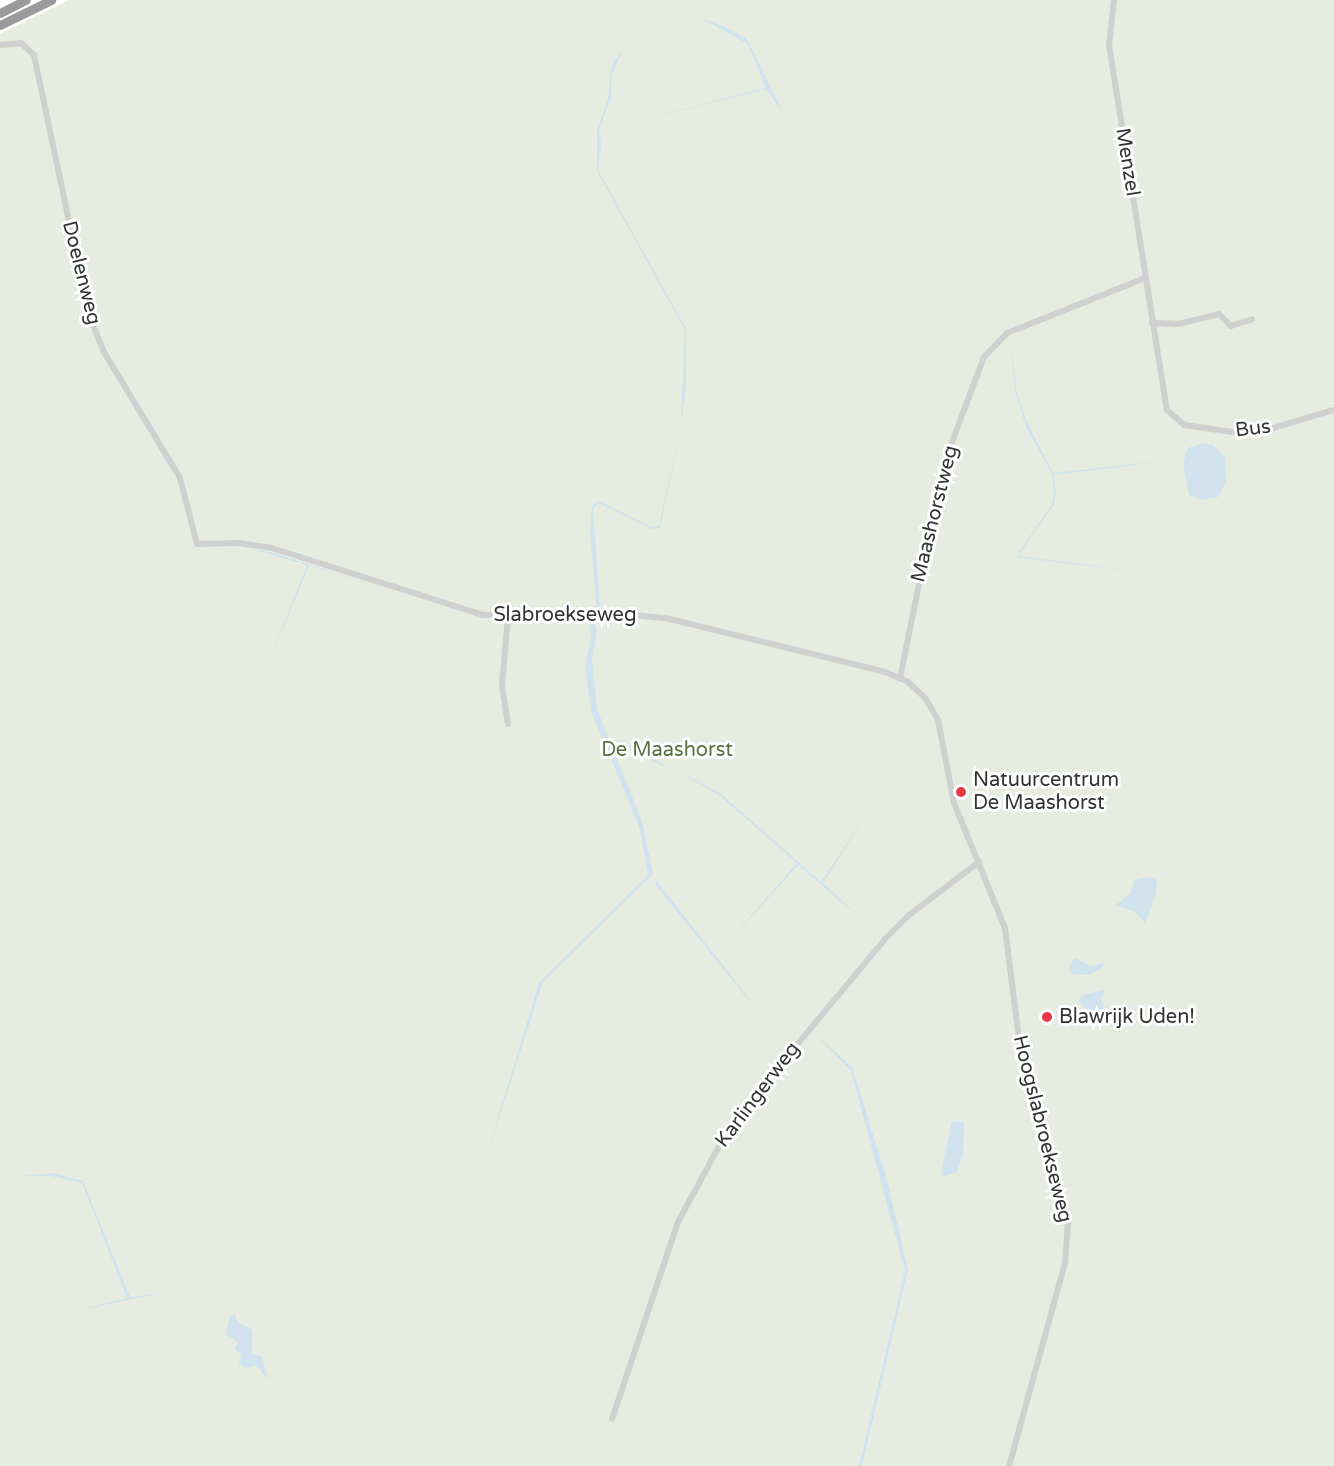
<!DOCTYPE html>
<style>
body{margin:0}
#map{position:relative;width:1334px;height:1466px;overflow:hidden;background:#fff;font-family:"Varela Round",sans-serif}
div>[style]{position:absolute}
[style*='--x']{left:calc(var(--x)*1px);top:calc(var(--y)*1px);width:calc(var(--w)*1px);rotate:calc(var(--a)*1deg)}
.green>*{inset:0;background:#e6ecdf}
.water>*{inset:0;background:#cfe2ee}
.stream>*{height:1.5px;margin:-0.75px;padding:0 0.75px;transform-origin:0.75px;border-radius:0.75px;background:#cfe2ee}
.minor>*{height:6px;margin:-3px;padding:0 3px;transform-origin:3px;border-radius:3px;background:#d0d0d0}
.highway>*{height:9px;margin:-4.5px;padding:0 4.5px;transform-origin:4.5px;border-radius:4.5px;background:#9a9a9a}
.dots>*{width:16px;height:16px;translate:-50% -50%;box-sizing:border-box;border:3px solid #fff;border-radius:50%}
span{translate:-50% -50%;white-space:nowrap;text-align:center;line-height:1.15;-webkit-text-stroke:6px #fff;paint-order:stroke}
.street-label{font-size:20px;color:#333}
.park-label{font-size:20px;color:#56703f}
.poi-label{font-size:20px;color:#333}
.left{translate:0 -50%;text-align:left}
</style>
<div id="map">
<div class="green">
<i style="clip-path:polygon(69px 0,1334px 0,1334px 1466px,0 1466px,0 34px)"></i>
</div>
<div class="water">
<i style="clip-path:polygon(703px 19px,728px 28px,745px 38px,750px 44px,782px 111px,766px 89px,610px 128px,766px 88px,748px 44px)"></i>
<i style="clip-path:polygon(623px 48px,612px 75px,611px 98px,599px 130px,601px 145px,598px 170px,686px 329px,686px 391px,681px 421px,685px 330px,597px 171px,597px 131px,608px 99px,611px 67px)"></i>
<i style="clip-path:polygon(1010px 338px,1016px 388px,1026px 420px,1053px 473px,1173px 460px,1054px 475px,1056px 494px,1054px 504px,1018px 556px,1165px 575px,1016px 557px,1052px 504px,1054px 493px,1052px 474px,1026px 427px,1015px 390px)"></i>
<i style="clip-path:polygon(681px 427px,660px 528px,652px 529px,599px 503px,593px 509px,600px 610px,587px 614px,597px 609px,590px 534px,592px 505px,600px 502px,651px 527px,659px 526px)"></i>
<i style="clip-path:polygon(1204px 443px,1213px 445px,1225px 458px,1226px 481px,1218px 497px,1201px 500px,1189px 495px,1183px 463px,1188px 448px)"></i>
<i style="clip-path:polygon(252px 549px,274px 553px,397px 593px,309px 565px,266px 670px,307px 565px)"></i>
<i style="clip-path:polygon(587px 617px,594px 621px,597px 632px,592px 660px,597px 709px,642px 821px,653px 874px,543px 982px,485px 1160px,539px 983px,648px 875px,639px 826px,592px 714px,585px 668px,591px 636px)"></i>
<i style="clip-path:polygon(670px 767px,721px 794px,821px 882px,869px 811px,823px 883px,860px 918px,798px 865px,718px 954px,797px 863px,719px 795px)"></i>
<i style="clip-path:polygon(1150px 877px,1157px 880px,1156px 894px,1145px 923px,1135px 912px,1116px 905px,1131px 893px,1134px 880px)"></i>
<i style="clip-path:polygon(656px 880px,750px 1000px,750px 1002px,656px 886px)"></i>
<i style="clip-path:polygon(1074px 958px,1091px 966px,1104px 963px,1103px 967px,1089px 975px,1071px 974px,1069px 968px)"></i>
<i style="clip-path:polygon(1105px 990px,1101px 1000px,1105px 1012px,1100px 1029px,1078px 1000px,1085px 994px)"></i>
<i style="clip-path:polygon(813px 1032px,852px 1067px,886px 1176px,908px 1269px,862px 1466px,859px 1466px,905px 1271px,851px 1071px)"></i>
<i style="clip-path:polygon(952px 1121px,963px 1122px,964px 1126px,963px 1154px,957px 1172px,943px 1177px,941px 1172px)"></i>
<i style="clip-path:polygon(54px 1173px,83px 1181px,130px 1297px,158px 1294px,75px 1311px,127px 1298px,82px 1183px,51px 1176px,22px 1176px)"></i>
<i style="clip-path:polygon(234px 1313px,238px 1322px,252px 1330px,252px 1354px,262px 1356px,268px 1380px,256px 1365px,245px 1368px,239px 1364px,241px 1354px,235px 1349px,238px 1342px,226px 1334px,229px 1319px)"></i>
</div>
<div class="stream">
<i style="--x:618;--y:741;--w:51;--a:28.1"></i>
</div>
<div class="minor">
<i style="--x:1114;--y:0;--w:45;--a:96.3"></i>
<i style="--x:1109;--y:45;--w:370;--a:81"></i>
<i style="--x:1167;--y:410;--w:23;--a:41"></i>
<i style="--x:1184;--y:425;--w:56;--a:8.3"></i>
<i style="--x:1239;--y:433;--w:24;--a:-5"></i>
<i style="--x:1263;--y:431;--w:74;--a:-16.5"></i>
<i style="--x:0;--y:45;--w:21;--a:-5"></i>
<i style="--x:21;--y:43;--w:18;--a:43"></i>
<i style="--x:34;--y:55;--w:266;--a:78.1"></i>
<i style="--x:89;--y:315;--w:40;--a:68"></i>
<i style="--x:104;--y:352;--w:147;--a:58.9"></i>
<i style="--x:180;--y:478;--w:68;--a:75.6"></i>
<i style="--x:197;--y:544;--w:41;--a:-1.4"></i>
<i style="--x:238;--y:543;--w:34;--a:8"></i>
<i style="--x:272;--y:548;--w:221;--a:17.6"></i>
<i style="--x:483;--y:615;--w:151;--a:0"></i>
<i style="--x:634;--y:615;--w:36;--a:6"></i>
<i style="--x:670;--y:619;--w:221;--a:13.8"></i>
<i style="--x:885;--y:672;--w:25;--a:23"></i>
<i style="--x:908;--y:682;--w:23;--a:43"></i>
<i style="--x:925;--y:698;--w:26;--a:59"></i>
<i style="--x:938;--y:720;--w:85;--a:79.1"></i>
<i style="--x:954;--y:803;--w:135;--a:67.8"></i>
<i style="--x:1005;--y:928;--w:143;--a:82.8"></i>
<i style="--x:1023;--y:1070;--w:159;--a:73.5"></i>
<i style="--x:1068;--y:1222;--w:41;--a:94.2"></i>
<i style="--x:1065;--y:1263;--w:211;--a:105.4"></i>
<i style="--x:1152;--y:323;--w:26;--a:2"></i>
<i style="--x:1178;--y:324;--w:42;--a:-13.7"></i>
<i style="--x:1219;--y:314;--w:17;--a:45"></i>
<i style="--x:1231;--y:326;--w:22;--a:-18"></i>
<i style="--x:900;--y:678;--w:216;--a:-78.5"></i>
<i style="--x:943;--y:466;--w:116;--a:-69.4"></i>
<i style="--x:984;--y:357;--w:33;--a:-46"></i>
<i style="--x:1007;--y:333;--w:149;--a:-21.7"></i>
<i style="--x:508;--y:724;--w:39;--a:-99"></i>
<i style="--x:502;--y:685;--w:68;--a:-85"></i>
<i style="--x:612;--y:1419;--w:208;--a:-71.5"></i>
<i style="--x:678;--y:1222;--w:111;--a:-61.6"></i>
<i style="--x:731;--y:1124;--w:241;--a:-50.2"></i>
<i style="--x:885;--y:939;--w:34;--a:-45"></i>
<i style="--x:909;--y:915;--w:88;--a:-37.1"></i>
</div>
<div class="highway">
<i style="--x:0;--y:13;--w:29;--a:-27"></i>
<i style="--x:0;--y:25;--w:57;--a:-26.1"></i>
</div>
<div class="dots">
<i style="left:961px;top:792px;background:#e63946"></i>
<i style="left:1047px;top:1017px;background:#e63946"></i>
</div>
<div class="street-label">
<span style="left:1127px;top:162px;rotate:81deg">Menzel</span>
<span style="left:81px;top:273px;rotate:76deg">Doelenweg</span>
<span style="left:1253px;top:429px;rotate:-7deg">Bus</span>
<span style="left:935px;top:514px;rotate:-76deg">Maashorstweg</span>
<span style="left:565px;top:615px">Slabroekseweg</span>
<span style="left:758px;top:1095px;rotate:-53deg">Karlingerweg</span>
<span style="left:1042px;top:1129px;rotate:76deg">Hoogslabroekseweg</span>
</div>
<div class="park-label">
<span style="left:667px;top:750px">De Maashorst</span>
</div>
<div class="poi-label">
<span class="left" style="left:973px;top:792px">Natuurcentrum<br>De Maashorst</span>
<span class="left" style="left:1059px;top:1017px">Blawrijk Uden!</span>
</div>
</div>
